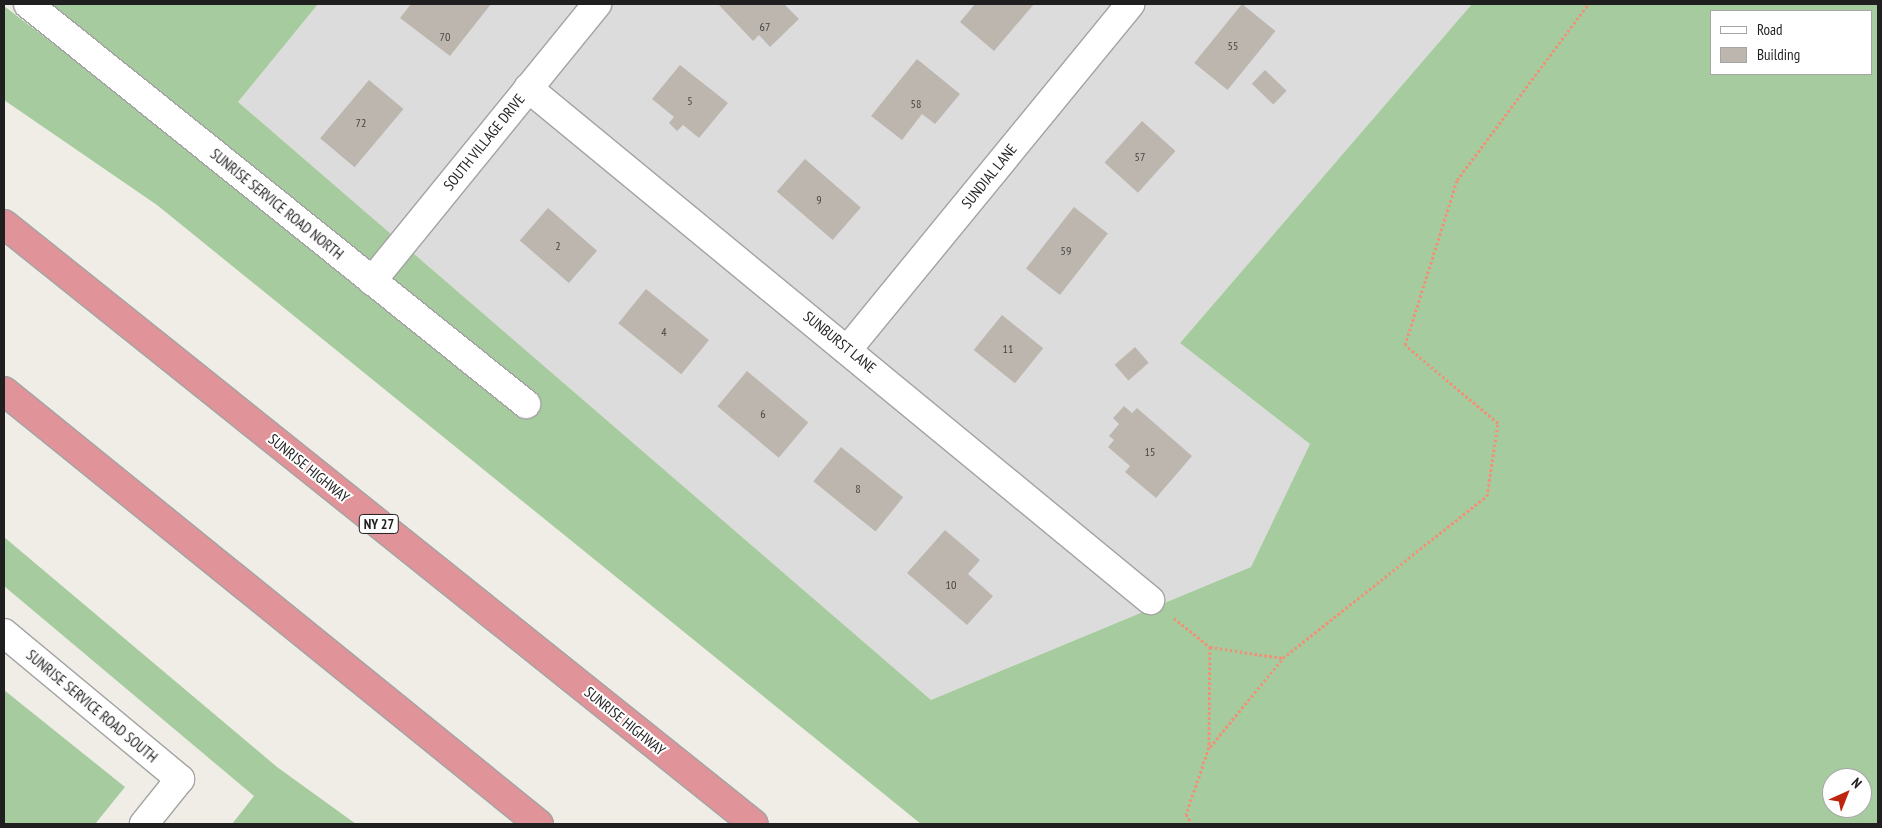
<!DOCTYPE html>
<style>
body{margin:0}
#map{position:relative;width:1882px;height:828px;overflow:hidden;background:#efede6;font-family:"PT Sans Narrow",sans-serif}
div>[style]{position:absolute}
[style*='--x']{left:calc(var(--x)*1px);top:calc(var(--y)*1px);width:calc(var(--w)*1px);rotate:calc(var(--a)*1deg)}
.residential>*{inset:0;background:#dddcdc}
.forest>*{inset:0;background:#a6cb9e}
.building>*{inset:0;background:#bcb6af;transform-origin:0 0}
.path>*{height:3px;margin-top:-1.5px;transform-origin:0;background:repeating-linear-gradient(90deg,#ef9277 0 2.5px,transparent 0 5px)}
.roads{filter:drop-shadow(1px 0 #a3a3a3) drop-shadow(-1px 0 #a3a3a3) drop-shadow(0 1px #a3a3a3) drop-shadow(0 -1px #a3a3a3)}
.minor>*{height:28px;margin:-14px;padding:0 14px;transform-origin:14px;border-radius:14px;background:#fff}
.highway>*{height:28px;margin:-14px;padding:0 14px;transform-origin:14px;border-radius:14px;background:#e09499}
span{translate:-50% -50%;white-space:nowrap;text-align:center;line-height:1.15;-webkit-text-stroke:4px #fff;paint-order:stroke}
.number-label{font-size:12px;color:#464543}
.number-label span{-webkit-text-stroke-width:0}
.shield-label span{padding:1px 4px;background:#fff;border:1px solid;border-radius:4px;-webkit-text-stroke-width:0}
.shield-label{font-size:14px;color:#1f1f1f;font-weight:700}
.street-label{font-size:15px;color:#1f1f1f}
.frame{position:absolute;inset:0;border:5px solid #1f1f1f;pointer-events:none}
.legend{position:absolute;left:1710px;top:10px;width:162px;height:65px;box-sizing:border-box;background:#fff;border:1px solid #a5a5a5;margin:0;padding:6px 9px;list-style:none;font-size:15px;color:#1f1f1f}
.legend li{display:flex;align-items:center;gap:10px;height:25px}
.legend b{width:25px;border:1px solid #a5a5a5}
.north{position:absolute;left:1822px;top:768px;width:50px;height:50px;box-sizing:border-box;background:#fff;border:1px solid #a5a5a5;border-radius:50%;rotate:44deg;font-size:14px;font-weight:700;line-height:20px;text-align:center;color:#1f1f1f}
.north::after{content:'';display:block;margin:auto;width:18px;height:22px;background:#be250f;clip-path:polygon(50% 0,100% 100%,50% 72%,0 100%)}
</style>
<div id="map">
<div class="residential">
<i style="clip-path:polygon(318px 4px,1472px 4px,1180px 343px,1310px 444px,1251px 567px,931px 700px,238px 102px)"></i>
</div>
<div class="forest">
<i style="clip-path:polygon(evenodd,35px 4px,318px 4px,238px 102px,931px 700px,1251px 567px,1310px 444px,1180px 343px,1472px 4px,1878px 4px,1878px 824px,921px 824px,157px 205px,4px 100px,4px 6px,64px 52px,35px 4px,1711px 11px,1871px 11px,1871px 74px,1711px 74px,1711px 11px,35px 4px,1832px 778px,1862px 778px,1862px 808px,1832px 808px,1832px 778px)"></i>
<i style="clip-path:polygon(4px 537px,277px 767px,356px 824px,232px 824px,254px 796px,4px 586px)"></i>
<i style="clip-path:polygon(4px 690px,125px 787px,95px 824px,4px 824px)"></i>
</div>
<div class="building">
<i style="clip-path:polygon(411px 4px,491px 4px,450px 56px,400px 18px)"></i>
<i style="clip-path:polygon(718px 4px,784px 4px,799px 19px,770px 47px,759px 35px,753px 41px)"></i>
<i style="clip-path:polygon(975px 4px,1034px 4px,994px 51px,960px 22px)"></i>
<i style="left:1242px;top:4px;width:43px;height:76px;rotate:39deg"></i>
<i style="clip-path:polygon(917px 59px,960px 94px,935px 124px,922px 114px,902px 140px,871px 116px)"></i>
<i style="clip-path:polygon(680px 65px,728px 103px,699px 138px,683px 125px,677px 131px,669px 123px,674px 117px,652px 99px)"></i>
<i style="left:1265px;top:70px;width:30px;height:19px;rotate:44deg"></i>
<i style="left:369px;top:80px;width:45px;height:76px;rotate:40deg"></i>
<i style="left:1142px;top:121px;width:45px;height:56px;rotate:42deg"></i>
<i style="left:805px;top:159px;width:74px;height:43px;rotate:41deg"></i>
<i style="left:1074px;top:207px;width:43px;height:78px;rotate:38deg"></i>
<i style="left:548px;top:208px;width:65px;height:43px;rotate:41deg"></i>
<i style="left:646px;top:289px;width:81px;height:44px;rotate:39deg"></i>
<i style="left:1002px;top:315px;width:53px;height:45px;rotate:39deg"></i>
<i style="left:1135px;top:347px;width:21px;height:27px;rotate:49deg"></i>
<i style="left:747px;top:371px;width:80px;height:46px;rotate:40deg"></i>
<i style="clip-path:polygon(1124px 406px,1132px 413px,1137px 408px,1192px 456px,1156px 498px,1125px 472px,1130px 466px,1108px 447px,1114px 440px,1109px 436px,1119px 424px,1113px 418px)"></i>
<i style="left:841px;top:447px;width:80px;height:44px;rotate:39deg"></i>
<i style="clip-path:polygon(945px 530px,980px 560px,968px 574px,993px 596px,967px 625px,907px 573px)"></i>
</div>
<div class="path">
<i style="--x:1174;--y:618;--w:46;--a:38.9"></i>
<i style="--x:1210;--y:647;--w:100;--a:90.6"></i>
<i style="--x:1209;--y:747;--w:71;--a:108.9"></i>
<i style="--x:1186;--y:814;--w:12;--a:59"></i>
<i style="--x:1210;--y:647;--w:74;--a:8.6"></i>
<i style="--x:1283;--y:658;--w:260;--a:-38.5"></i>
<i style="--x:1487;--y:496;--w:74;--a:-81.4"></i>
<i style="--x:1498;--y:423;--w:121;--a:-140"></i>
<i style="--x:1405;--y:345;--w:173;--a:-72.5"></i>
<i style="--x:1457;--y:180;--w:219;--a:-53.3"></i>
<i style="--x:1210;--y:747;--w:115;--a:-50.6"></i>
</div>
<div class="roads">
<div class="minor">
<i style="--x:28;--y:4;--w:639;--a:38.77"></i>
<i style="--x:528;--y:88;--w:806;--a:39.46"></i>
<i style="--x:372;--y:281;--w:357;--a:-50.9"></i>
<i style="--x:848;--y:349;--w:446;--a:-50.7"></i>
<i style="--x:4;--y:633;--w:229;--a:39.7"></i>
<i style="--x:180;--y:779;--w:58;--a:128.7"></i>
</div>
<div class="highway">
<i style="--x:4;--y:224;--w:960;--a:38.66"></i>
<i style="--x:4;--y:391;--w:688;--a:38.98"></i>
</div>
</div>
<div class="number-label">
<span style="left:765px;top:27px">67</span>
<span style="left:445px;top:37px">70</span>
<span style="left:1233px;top:46px">55</span>
<span style="left:690px;top:101px">5</span>
<span style="left:916px;top:104px">58</span>
<span style="left:361px;top:123px">72</span>
<span style="left:1140px;top:157px">57</span>
<span style="left:819px;top:200px">9</span>
<span style="left:558px;top:246px">2</span>
<span style="left:1066px;top:251px">59</span>
<span style="left:664px;top:332px">4</span>
<span style="left:1008px;top:349px">11</span>
<span style="left:763px;top:414px">6</span>
<span style="left:1150px;top:452px">15</span>
<span style="left:858px;top:489px">8</span>
<span style="left:951px;top:585px">10</span>
</div>
<div class="shield-label">
<span style="left:379px;top:524px">NY 27</span>
</div>
<div class="street-label">
<span style="left:484px;top:142px;rotate:-51deg">SOUTH VILLAGE DRIVE</span>
<span style="left:989px;top:176px;rotate:-51deg">SUNDIAL LANE</span>
<span style="left:277px;top:204px;rotate:39deg">SUNRISE SERVICE ROAD NORTH</span>
<span style="left:840px;top:342px;rotate:39deg">SUNBURST LANE</span>
<span style="left:309px;top:468px;rotate:39deg">SUNRISE HIGHWAY</span>
<span style="left:92px;top:706px;rotate:40deg">SUNRISE SERVICE ROAD SOUTH</span>
<span style="left:625px;top:721px;rotate:39deg">SUNRISE HIGHWAY</span>
</div>
<div class="frame"></div>
<ul class="legend">
<li><b style="height:6px;background:#fff"></b>Road</li>
<li><b style="height:14px;background:#bcb6af"></b>Building</li>
</ul>
<div class="north">N</div>
</div>
